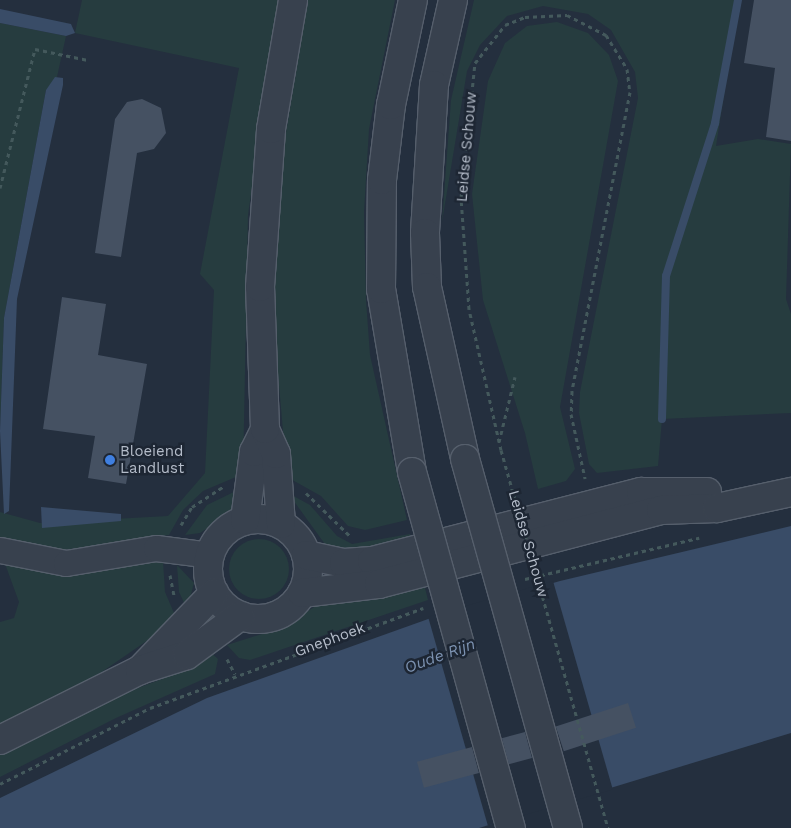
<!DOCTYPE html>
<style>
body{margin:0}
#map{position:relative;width:791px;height:828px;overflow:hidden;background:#242f3e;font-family:"Work Sans",sans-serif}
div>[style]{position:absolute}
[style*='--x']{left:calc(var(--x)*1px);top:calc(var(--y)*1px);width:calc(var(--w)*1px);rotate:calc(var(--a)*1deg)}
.green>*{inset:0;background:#263c3f}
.round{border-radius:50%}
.water>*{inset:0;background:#394c67}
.pier>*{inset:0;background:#242f3e;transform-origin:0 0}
.stream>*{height:8px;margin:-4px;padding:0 4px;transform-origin:4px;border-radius:4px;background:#394c67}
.building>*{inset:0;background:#455162;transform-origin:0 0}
.path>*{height:3px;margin-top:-1.5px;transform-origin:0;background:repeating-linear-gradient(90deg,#44595c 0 4px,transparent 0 8px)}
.roads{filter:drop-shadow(1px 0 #565f6c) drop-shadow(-1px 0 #565f6c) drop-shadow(0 1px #565f6c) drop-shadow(0 -1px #565f6c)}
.minor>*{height:25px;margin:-12.5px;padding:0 12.5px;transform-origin:12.5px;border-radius:12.5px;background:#38414e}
.tertiary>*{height:28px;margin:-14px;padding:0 14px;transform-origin:14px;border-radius:14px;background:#38414e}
.tertiary>.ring{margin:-14px;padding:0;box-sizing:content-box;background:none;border:28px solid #38414e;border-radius:50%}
.path-bridge>*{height:3px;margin-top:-1.5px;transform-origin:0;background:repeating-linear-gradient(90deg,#44595c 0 4px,transparent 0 8px)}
.bridges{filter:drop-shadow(1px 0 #565f6c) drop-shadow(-1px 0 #565f6c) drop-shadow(0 1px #565f6c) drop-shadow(0 -1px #565f6c)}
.tertiary-bridge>*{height:28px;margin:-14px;padding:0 14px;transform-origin:14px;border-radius:14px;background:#38414e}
.dots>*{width:14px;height:14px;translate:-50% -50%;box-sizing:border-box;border:2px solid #1d2633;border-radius:50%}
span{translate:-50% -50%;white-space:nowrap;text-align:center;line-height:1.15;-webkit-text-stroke:5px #1d2633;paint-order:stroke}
.street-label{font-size:15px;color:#b4bcc9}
.poi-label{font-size:15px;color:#b4bcc9}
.left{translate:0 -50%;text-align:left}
.water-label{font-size:16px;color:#7c92b1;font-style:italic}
</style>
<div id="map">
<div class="green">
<i style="clip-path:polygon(82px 0,279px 0,248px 215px,243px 474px,203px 491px,183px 510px,169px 535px,56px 551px,0 539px,0 512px,40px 523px,168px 516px,205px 473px,214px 290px,200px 274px,239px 68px,75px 33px)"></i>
<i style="clip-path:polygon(308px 0,395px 0,369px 129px,364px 212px,366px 300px,370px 355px,407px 520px,365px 530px,348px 526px,321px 496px,287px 477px,274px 328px,275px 199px)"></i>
<i style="clip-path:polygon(474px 0,739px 0,716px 146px,758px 139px,791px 144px,786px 299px,791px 314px,791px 413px,662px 419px,658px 466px,597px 473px,589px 464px,579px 413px,580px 392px,638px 98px,635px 72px,611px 30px,588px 14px,543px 6px,507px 16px,480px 45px,467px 71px,442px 222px,451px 100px)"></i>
<i style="clip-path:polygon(557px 22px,588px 33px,609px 55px,618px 81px,560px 407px,575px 469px,566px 481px,538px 489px,525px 433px,483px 300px,472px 194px,488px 81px,505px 43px,527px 26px)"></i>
<i style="clip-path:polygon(0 23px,66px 36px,57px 77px,46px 90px,4px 318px,0 431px)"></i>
<i style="clip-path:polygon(242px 488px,230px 513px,200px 533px,185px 535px,207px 505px)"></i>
<i style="clip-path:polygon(288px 493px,310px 505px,337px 536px,352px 544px,410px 534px,412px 543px,365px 554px,327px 547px)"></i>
<i class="round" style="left:229px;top:539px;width:60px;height:60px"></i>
<i style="clip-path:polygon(154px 559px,163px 561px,165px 592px,177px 620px,93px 678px,0 726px,0 622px,14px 618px,19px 602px,4px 561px,112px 569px)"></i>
<i style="clip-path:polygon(177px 565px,194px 583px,187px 609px,179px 592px)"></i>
<i style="clip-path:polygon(423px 580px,428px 600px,250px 660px,239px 658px,227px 645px,281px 628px,319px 604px)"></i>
<i style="clip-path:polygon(209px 651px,218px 659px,215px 674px,116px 718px,0 777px,0 753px,111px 698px,170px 676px)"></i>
</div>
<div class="water">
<i style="clip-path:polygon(0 9px,71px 24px,75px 33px,66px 36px,0 23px)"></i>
<i style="clip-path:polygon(55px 77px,63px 78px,63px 85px,17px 299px,9px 511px,4px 514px,0 431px,4px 318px,46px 90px)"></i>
<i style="clip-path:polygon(41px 507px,121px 514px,121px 521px,42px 528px)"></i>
<i style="clip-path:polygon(791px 526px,791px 733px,479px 828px,0 828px,0 798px,207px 698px,431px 618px,560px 581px)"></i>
</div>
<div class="pier">
<i style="left:553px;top:581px;width:217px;height:130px;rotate:74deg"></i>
</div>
<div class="stream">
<i style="--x:662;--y:419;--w:143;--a:-88.4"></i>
<i style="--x:666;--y:276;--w:161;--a:-72.2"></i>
<i style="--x:715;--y:123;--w:125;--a:-79.4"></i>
</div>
<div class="building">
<i style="clip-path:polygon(754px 0,791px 0,791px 141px,766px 137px,775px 68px,744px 63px)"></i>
<i style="clip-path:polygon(142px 99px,161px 108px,166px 133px,154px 149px,137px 153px,121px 257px,95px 253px,115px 119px,127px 102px)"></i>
<i style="clip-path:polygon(62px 297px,106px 304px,98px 355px,147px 364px,126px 484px,88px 478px,95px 436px,43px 429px)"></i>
<i style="left:628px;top:703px;width:26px;height:76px;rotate:72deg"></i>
<i style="left:525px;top:732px;width:27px;height:24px;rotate:75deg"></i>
<i style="left:472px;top:747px;width:27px;height:57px;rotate:75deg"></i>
</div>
<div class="path">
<i style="--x:0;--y:188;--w:143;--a:-75.9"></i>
<i style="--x:35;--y:49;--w:54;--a:11.7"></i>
<i style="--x:499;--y:442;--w:67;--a:-76.2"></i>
<i style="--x:501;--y:450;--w:145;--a:-102.8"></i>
<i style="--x:469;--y:309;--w:111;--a:-94.1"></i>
<i style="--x:461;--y:198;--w:136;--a:-84.1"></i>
<i style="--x:475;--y:63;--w:48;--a:-51.7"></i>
<i style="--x:505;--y:25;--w:22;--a:-22"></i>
<i style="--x:525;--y:17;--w:42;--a:-2.7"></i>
<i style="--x:567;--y:15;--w:44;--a:27.1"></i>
<i style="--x:606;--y:35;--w:40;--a:58"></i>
<i style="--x:627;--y:69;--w:23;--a:83"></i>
<i style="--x:630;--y:92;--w:305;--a:101"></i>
<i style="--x:572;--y:391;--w:23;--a:92"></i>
<i style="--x:571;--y:414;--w:66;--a:77.7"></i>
<i style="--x:306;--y:493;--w:62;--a:44.3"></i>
<i style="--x:181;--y:525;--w:21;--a:-59"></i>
<i style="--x:192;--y:507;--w:37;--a:-33"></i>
<i style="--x:170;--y:575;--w:21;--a:79"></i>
<i style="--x:525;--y:579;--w:179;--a:-13.3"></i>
<i style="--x:227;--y:659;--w:17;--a:62"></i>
<i style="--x:0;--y:784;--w:168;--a:-26.9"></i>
<i style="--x:150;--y:708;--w:291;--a:-20.1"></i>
</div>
<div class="roads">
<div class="minor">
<i style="--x:0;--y:550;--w:67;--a:11.1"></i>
<i style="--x:66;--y:563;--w:91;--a:-9.5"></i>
<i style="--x:156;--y:548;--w:54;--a:7.4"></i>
</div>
<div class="tertiary">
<i style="--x:453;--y:0;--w:87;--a:102.6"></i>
<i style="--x:434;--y:85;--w:148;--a:93.5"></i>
<i style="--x:425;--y:233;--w:54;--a:87.9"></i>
<i style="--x:427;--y:287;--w:176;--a:77.5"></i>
<i style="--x:412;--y:472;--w:186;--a:-99.6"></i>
<i style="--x:381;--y:289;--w:109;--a:-89.5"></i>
<i style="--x:382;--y:180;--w:76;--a:-83.2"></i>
<i style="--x:391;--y:105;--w:107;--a:-78.2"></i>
<i class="ring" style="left:208px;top:519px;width:72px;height:72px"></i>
<i style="--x:245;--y:520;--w:69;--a:-82.5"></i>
<i style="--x:254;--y:452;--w:25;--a:-64"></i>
<i style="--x:281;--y:524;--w:70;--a:-94.1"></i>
<i style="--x:276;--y:454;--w:27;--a:-114"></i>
<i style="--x:265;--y:429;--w:142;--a:-92"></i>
<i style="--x:260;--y:287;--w:158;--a:-86"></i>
<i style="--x:271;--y:129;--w:131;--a:-80.3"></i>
<i style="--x:306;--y:555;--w:39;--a:12"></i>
<i style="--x:344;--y:563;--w:28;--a:-4"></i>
<i style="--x:372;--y:561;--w:278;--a:-14.4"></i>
<i style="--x:641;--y:492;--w:66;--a:0"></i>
<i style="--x:302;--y:593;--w:78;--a:-6.7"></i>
<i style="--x:379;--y:584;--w:292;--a:-14.7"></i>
<i style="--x:661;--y:510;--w:56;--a:-2"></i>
<i style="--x:717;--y:508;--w:76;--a:-12.2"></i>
<i style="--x:140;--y:670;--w:107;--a:-46.1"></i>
<i style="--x:0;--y:740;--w:157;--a:-26.6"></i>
<i style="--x:140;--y:670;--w:49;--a:-17.7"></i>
<i style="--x:187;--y:655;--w:66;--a:-36.3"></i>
</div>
</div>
<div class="path-bridge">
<i style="--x:501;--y:450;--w:393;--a:74.2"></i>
</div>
<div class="bridges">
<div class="tertiary-bridge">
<i style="--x:465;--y:459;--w:383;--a:74.4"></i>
<i style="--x:412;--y:472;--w:370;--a:74.5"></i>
</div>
</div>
<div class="dots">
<i style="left:110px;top:460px;background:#3f7fe0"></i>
</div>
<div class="street-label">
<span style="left:467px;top:147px;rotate:-85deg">Leidse Schouw</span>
<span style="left:528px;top:544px;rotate:74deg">Leidse Schouw</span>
<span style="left:330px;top:640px;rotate:-20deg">Gnephoek</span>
</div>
<div class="poi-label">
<span class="left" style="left:120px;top:460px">Bloeiend<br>Landlust</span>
</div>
<div class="water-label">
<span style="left:440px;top:656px;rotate:-20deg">Oude Rijn</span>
</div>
</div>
